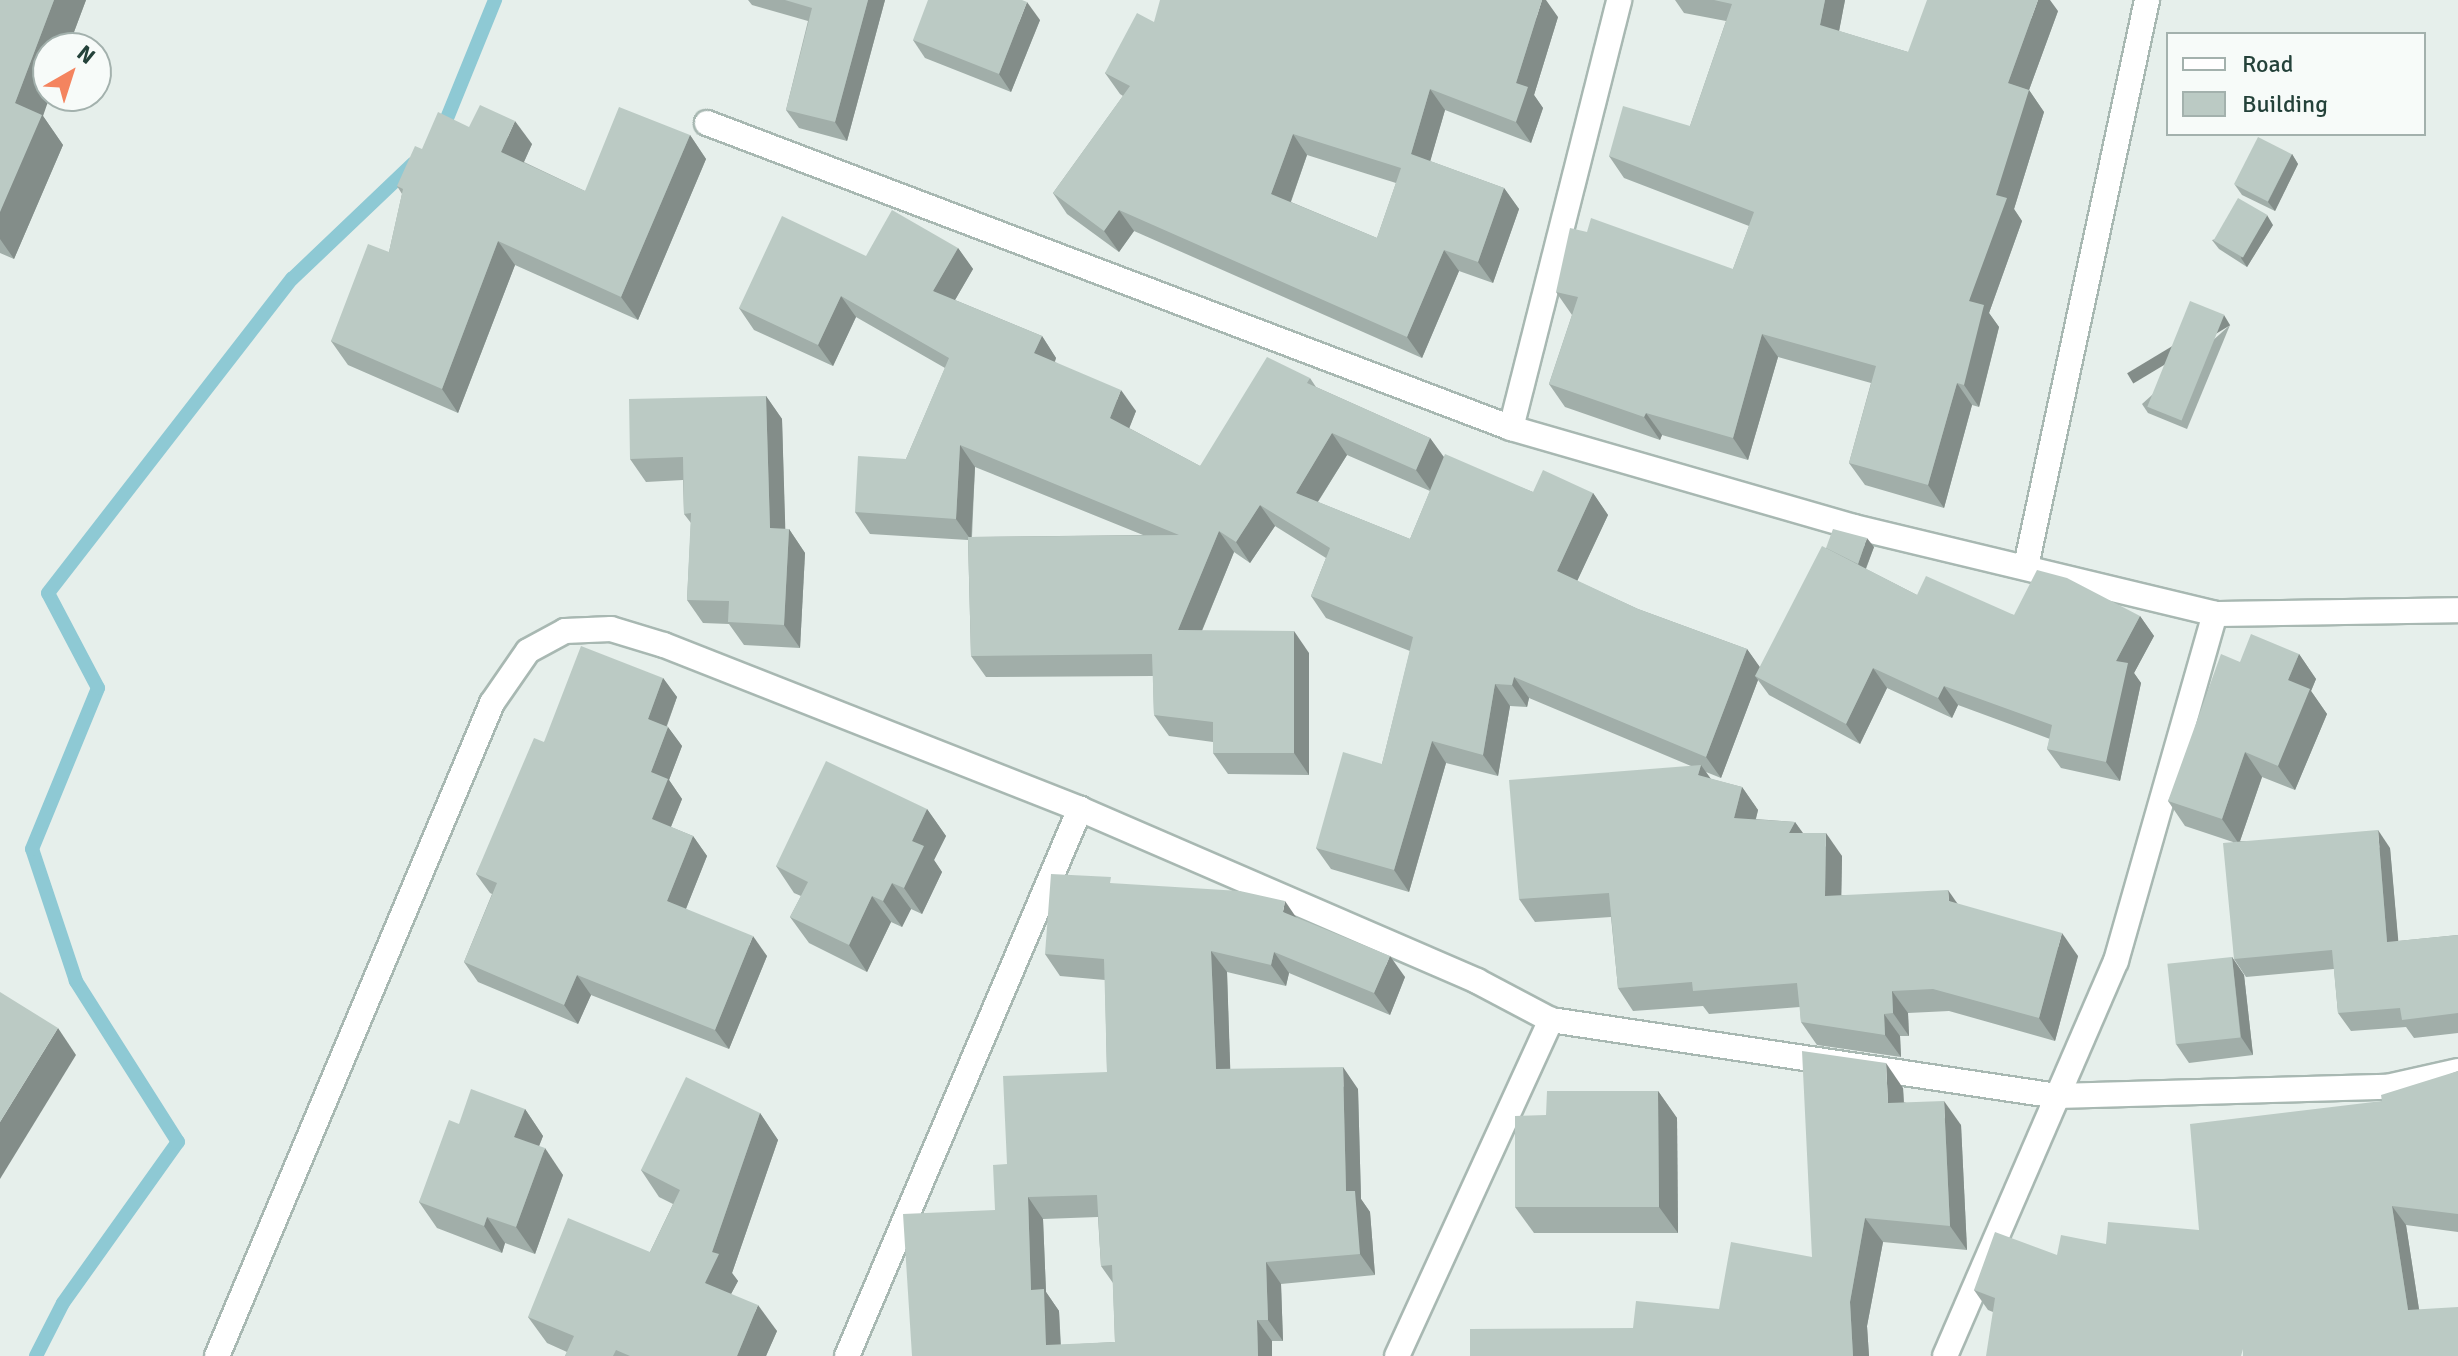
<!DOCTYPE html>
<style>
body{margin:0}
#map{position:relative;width:2458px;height:1356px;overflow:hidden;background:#e6efeb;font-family:Signika,sans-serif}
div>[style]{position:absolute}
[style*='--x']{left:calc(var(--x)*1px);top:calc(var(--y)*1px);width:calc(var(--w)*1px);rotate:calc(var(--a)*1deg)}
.stream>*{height:14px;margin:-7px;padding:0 7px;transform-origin:7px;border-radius:7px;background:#8ec9d4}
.roads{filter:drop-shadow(2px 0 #a8b8b2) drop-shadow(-2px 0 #a8b8b2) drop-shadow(0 2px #a8b8b2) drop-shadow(0 -2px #a8b8b2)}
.street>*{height:24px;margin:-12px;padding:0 12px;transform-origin:12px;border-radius:12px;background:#fff}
.wall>*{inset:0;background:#a1aea9}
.shaded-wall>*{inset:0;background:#838d89;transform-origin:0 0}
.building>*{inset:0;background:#bbcac4;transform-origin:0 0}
span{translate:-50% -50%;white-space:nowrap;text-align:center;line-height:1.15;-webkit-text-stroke:8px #f7fbf9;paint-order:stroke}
.legend{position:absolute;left:2166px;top:32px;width:260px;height:104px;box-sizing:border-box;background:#f7fbf9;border:2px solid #a3b1ad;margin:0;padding:10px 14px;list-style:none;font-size:24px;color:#24423a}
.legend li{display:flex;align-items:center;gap:16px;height:40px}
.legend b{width:40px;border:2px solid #a3b1ad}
.north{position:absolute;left:32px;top:32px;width:80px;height:80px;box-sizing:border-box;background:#f7fbf9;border:2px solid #a3b1ad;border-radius:50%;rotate:39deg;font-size:22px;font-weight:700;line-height:32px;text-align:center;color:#24423a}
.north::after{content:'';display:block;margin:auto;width:28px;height:36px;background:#f4845f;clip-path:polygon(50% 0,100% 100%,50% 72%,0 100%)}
</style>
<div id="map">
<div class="stream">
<i style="--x:441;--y:133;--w:144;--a:-67.9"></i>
<i style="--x:36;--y:1356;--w:59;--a:-63"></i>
<i style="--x:63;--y:1303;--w:198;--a:-54.5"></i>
<i style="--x:178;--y:1142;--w:191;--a:-122.4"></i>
<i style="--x:76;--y:981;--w:139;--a:-108.4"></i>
<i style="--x:32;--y:849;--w:174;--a:-67.7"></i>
<i style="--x:98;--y:688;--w:107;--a:-117.8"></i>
<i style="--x:48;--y:593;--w:398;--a:-52.2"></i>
<i style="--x:292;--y:279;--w:168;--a:-43.6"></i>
</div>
<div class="roads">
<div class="street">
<i style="--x:707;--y:123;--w:860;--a:20.77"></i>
<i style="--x:1511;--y:428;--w:357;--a:16.1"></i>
<i style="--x:1854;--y:527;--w:371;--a:13.5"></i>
<i style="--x:2215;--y:614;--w:243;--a:-0.9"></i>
<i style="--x:1511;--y:428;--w:441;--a:-75.8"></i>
<i style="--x:2026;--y:566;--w:579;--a:-77.93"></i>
<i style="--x:217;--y:1356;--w:709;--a:-67.16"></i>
<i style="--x:492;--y:703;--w:63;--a:-55.3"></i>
<i style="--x:528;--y:651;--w:42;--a:-28.4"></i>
<i style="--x:565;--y:631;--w:46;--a:-2.5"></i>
<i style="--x:611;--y:629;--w:55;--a:16.8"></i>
<i style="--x:664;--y:645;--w:447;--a:21.5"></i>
<i style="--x:1080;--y:809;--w:433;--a:23.4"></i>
<i style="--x:1477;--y:981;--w:84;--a:27.8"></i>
<i style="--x:1551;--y:1020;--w:512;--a:8.54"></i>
<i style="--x:2057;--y:1096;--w:330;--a:-1.6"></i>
<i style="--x:2387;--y:1087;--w:73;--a:-12.7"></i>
<i style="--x:847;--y:1356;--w:595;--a:-66.93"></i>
<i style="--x:1397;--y:1356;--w:370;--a:-65.4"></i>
<i style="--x:1945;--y:1356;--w:430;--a:-66.6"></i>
<i style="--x:2116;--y:961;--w:361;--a:-74.1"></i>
</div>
</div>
<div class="wall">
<i style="clip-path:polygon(0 0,86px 0,68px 48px,48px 48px,43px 116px,63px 145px,14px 259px,0 253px)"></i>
<i style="clip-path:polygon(748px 0,885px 0,847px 141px,799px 128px,786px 110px,808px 21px,752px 5px)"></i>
<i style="clip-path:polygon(1675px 0,1845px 0,1839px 31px,1908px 52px,2058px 11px,2029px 90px,2044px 112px,2014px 209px,2022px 221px,1989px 313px,1999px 327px,1979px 407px,1972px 405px,1944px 508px,1865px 485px,1849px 463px,1871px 383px,1778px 357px,1748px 460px,1662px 435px,1660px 440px,1565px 407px,1549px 384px,1572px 315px,1556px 292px,1733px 269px,1749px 226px,1624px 178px,1609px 156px,1690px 126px,1726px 21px,1684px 13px)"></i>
<i style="clip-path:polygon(evenodd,1558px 17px,1534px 95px,1543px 108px,1531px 143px,1445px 110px,1430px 161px,1504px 188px,1519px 209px,1493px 283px,1459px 271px,1422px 358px,1134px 231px,1119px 252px,1067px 214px,1053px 193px,1123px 96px,1120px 94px,1105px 73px,1154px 22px,1558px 17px,1307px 155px,1396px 183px,1377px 238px,1291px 202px,1307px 155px)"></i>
<i style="clip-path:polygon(1040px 20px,1011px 92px,925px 58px,913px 40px)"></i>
<i style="clip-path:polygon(469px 127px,532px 144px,524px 162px,585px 191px,690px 135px,706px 159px,638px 320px,515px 265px,458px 413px,348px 365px,331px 341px,389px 252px,402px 194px,397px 186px)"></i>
<i style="clip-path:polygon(2292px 154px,2298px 164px,2275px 211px,2242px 195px,2235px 185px)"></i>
<i style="clip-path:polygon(2273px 225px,2247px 267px,2219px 249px,2212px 240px)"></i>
<i style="clip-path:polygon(evenodd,958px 248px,973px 269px,955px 300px,1042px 336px,1056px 358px,1055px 362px,1136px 411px,1129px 428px,1200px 466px,1310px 378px,1316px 387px,1430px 438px,1444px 457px,1533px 492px,1593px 493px,1608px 515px,1577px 581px,1638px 609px,1747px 649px,1760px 668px,1826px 548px,1874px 547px,1866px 569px,1917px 595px,2014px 615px,2140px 616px,2154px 636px,2134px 673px,2141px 683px,2120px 781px,2061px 768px,2047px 749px,2050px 739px,1958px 705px,1952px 718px,1887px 688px,1860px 744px,1769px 695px,1758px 680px,1721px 778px,1706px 772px,1711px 779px,1742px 787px,1758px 810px,1756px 819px,1795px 822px,1802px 833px,1842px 856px,1841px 895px,1958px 904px,2078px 956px,2055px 1041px,1949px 1011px,1908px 1013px,1909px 1036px,1900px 1036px,1901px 1057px,1817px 1045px,1801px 1022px,1800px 1007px,1709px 1014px,1703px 1006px,1633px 1011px,1618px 988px,1611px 917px,1535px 922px,1519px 899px,1691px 766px,1529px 698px,1527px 707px,1510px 706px,1498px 776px,1446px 763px,1409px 892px,1331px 869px,1316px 848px,1382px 764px,1410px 651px,1326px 618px,1311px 596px,1326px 558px,1275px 526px,1250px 563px,1234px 552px,1202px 631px,1309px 653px,1309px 775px,1228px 774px,1213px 753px,1213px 742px,1169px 736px,1154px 715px,1153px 676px,986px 677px,971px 656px,968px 540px,870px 534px,855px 512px,906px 459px,945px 368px,856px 317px,833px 366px,754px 330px,739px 308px,866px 256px,958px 248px,1347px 455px,1430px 491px,1410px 539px,1318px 502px,1347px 455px,958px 248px,975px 467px,1143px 535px,972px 537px,975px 467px)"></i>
<i style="clip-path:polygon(2230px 325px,2187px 429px,2148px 413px,2142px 404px)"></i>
<i style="clip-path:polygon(766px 396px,782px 419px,785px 529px,789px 529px,805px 553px,800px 648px,744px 645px,729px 624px,703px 623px,687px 600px,691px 523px,684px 514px,683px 480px,646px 482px,630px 459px)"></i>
<i style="clip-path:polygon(2299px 654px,2316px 679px,2311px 691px,2327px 714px,2295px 790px,2262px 777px,2240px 841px,2390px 848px,2398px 941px,2458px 935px,2458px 1033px,2414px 1038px,2406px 1027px,2351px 1031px,2338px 1013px,2334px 969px,2246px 977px,2234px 959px,2233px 842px,2185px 826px,2168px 801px,2240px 662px)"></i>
<i style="clip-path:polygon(663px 678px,677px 697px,667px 726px,682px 746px,669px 780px,682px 799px,671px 827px,693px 836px,707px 856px,686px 909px,767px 956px,729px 1049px,591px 995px,578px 1024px,478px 982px,464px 962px,492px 894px,490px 893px,476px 874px,544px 742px)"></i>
<i style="clip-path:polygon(927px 809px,946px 836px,934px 860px,942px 872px,922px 914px,911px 909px,902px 927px,891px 922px,867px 972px,809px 943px,790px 917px,801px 896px,794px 893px,776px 866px)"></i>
<i style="clip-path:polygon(evenodd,1115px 884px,1296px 917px,1405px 977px,1390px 1015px,1289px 973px,1286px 986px,1227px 972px,1230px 1069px,1358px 1089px,1361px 1199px,1370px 1212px,1375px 1275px,1281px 1284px,1283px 1341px,1272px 1341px,1272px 1356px,912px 1356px,995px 1210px,1007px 1164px,1107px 1072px,1105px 980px,1060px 976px,1045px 954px,1115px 884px,1098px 1217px,1101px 1266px,1113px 1283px,1115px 1342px,1061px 1345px,1059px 1311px,1046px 1292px,1043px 1219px,1098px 1217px)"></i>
<i style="clip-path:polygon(2232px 957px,2244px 975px,2253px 1055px,2189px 1063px,2176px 1044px)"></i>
<i style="clip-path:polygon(2458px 1071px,2458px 1232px,2406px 1225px,2419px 1309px,2458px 1356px,1993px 1312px,1988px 1310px,1974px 1290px,2057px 1255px,2106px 1244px,2199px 1230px,2382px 1101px)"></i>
<i style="clip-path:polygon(1903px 1088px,1904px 1102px,1961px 1125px,1967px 1250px,1883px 1242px,1867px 1326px,1869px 1356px,1470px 1356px,1633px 1328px,1719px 1309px,1812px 1257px)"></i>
<i style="clip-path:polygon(1658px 1091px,1677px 1118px,1678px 1233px,1534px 1233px,1515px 1207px,1546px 1115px)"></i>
<i style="clip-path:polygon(525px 1109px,543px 1136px,539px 1146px,563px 1175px,535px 1254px,505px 1243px,502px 1253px,437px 1228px,419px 1202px,459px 1124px)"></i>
<i style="clip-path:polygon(760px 1113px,778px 1140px,732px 1273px,738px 1281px,731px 1294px,777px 1331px,766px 1356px,565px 1356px,567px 1352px,547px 1343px,528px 1317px,650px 1252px,673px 1204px,659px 1197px,641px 1170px)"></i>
</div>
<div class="shaded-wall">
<i style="clip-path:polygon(54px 0,86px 0,68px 48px,48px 48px,48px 96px,50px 96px,43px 116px,63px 145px,14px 259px,0 239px,0 212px,15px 103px)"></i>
<i style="clip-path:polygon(868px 0,885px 0,847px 141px,835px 122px)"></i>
<i style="clip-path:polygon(1542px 0,1546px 0,1558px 17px,1534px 95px,1543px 108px,1531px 143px,1516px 122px,1516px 83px)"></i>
<i style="clip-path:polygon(1825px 0,1845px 0,1836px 47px,1820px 25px)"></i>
<i style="clip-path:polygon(2038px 0,2050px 0,2058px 11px,2029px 90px,2044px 112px,2014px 209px,2022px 221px,1989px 313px,1999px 327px,1979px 407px,1964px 385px,1969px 301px,1996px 195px,2008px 83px)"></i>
<i style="clip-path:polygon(1027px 2px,1040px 20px,1011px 92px,999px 74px)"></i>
<i style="clip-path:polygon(1430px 89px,1445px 110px,1426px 176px,1411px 154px)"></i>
<i style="clip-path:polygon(515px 121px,532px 144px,518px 175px,501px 152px)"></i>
<i style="clip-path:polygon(1293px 134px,1307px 155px,1286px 215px,1271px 194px)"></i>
<i style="clip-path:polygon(690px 135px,706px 159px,638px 320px,621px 297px)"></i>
<i style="clip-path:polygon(2292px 154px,2298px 164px,2275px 211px,2268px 202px)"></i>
<i style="clip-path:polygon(1504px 188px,1519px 209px,1493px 283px,1478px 262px)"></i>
<i style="clip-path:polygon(1119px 210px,1134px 231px,1119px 252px,1104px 231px)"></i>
<i style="clip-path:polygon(2267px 215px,2273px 225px,2247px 267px,2241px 258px)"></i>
<i style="clip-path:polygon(498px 241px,515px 265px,458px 413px,442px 389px)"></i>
<i style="clip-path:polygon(958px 248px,973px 269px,948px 312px,933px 291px)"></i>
<i style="clip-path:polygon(1444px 250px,1459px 271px,1422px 358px,1407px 337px)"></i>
<i style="clip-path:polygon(841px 296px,856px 317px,833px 366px,818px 345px)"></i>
<i style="left:2224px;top:315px;width:12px;height:113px;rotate:59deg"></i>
<i style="clip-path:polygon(1762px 334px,1778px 357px,1748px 460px,1733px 438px)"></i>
<i style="clip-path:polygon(1042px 336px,1056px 358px,1049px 375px,1034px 353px)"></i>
<i style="clip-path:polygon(1957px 383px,1972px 405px,1944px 508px,1928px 485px)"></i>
<i style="clip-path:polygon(1121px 390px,1136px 411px,1125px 439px,1110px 418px)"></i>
<i style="clip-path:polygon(766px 396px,782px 419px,786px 552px,770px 528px)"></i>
<i style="clip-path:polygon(1646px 413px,1662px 435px,1660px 440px,1644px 417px)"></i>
<i style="clip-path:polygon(1332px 433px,1347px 455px,1310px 514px,1296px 493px)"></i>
<i style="clip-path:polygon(1430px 438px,1445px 459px,1431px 491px,1416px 470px)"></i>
<i style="clip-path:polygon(960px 445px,975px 467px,971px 540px,956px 519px)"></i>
<i style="clip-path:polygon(1593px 493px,1608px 515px,1572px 592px,1557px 571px)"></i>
<i style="clip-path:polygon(1260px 505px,1275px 526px,1250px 563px,1236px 542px)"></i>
<i style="clip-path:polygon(789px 529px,805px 553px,800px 648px,784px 625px)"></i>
<i style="clip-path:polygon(1219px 531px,1234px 552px,1193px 652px,1178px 630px)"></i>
<i style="clip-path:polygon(1867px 538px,1874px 547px,1864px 573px,1858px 564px)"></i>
<i style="clip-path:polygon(2140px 616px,2154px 636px,2134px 673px,2141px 683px,2120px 781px,2106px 762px,2116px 661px)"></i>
<i style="clip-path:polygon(1294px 631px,1309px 653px,1309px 775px,1294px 753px)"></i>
<i style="clip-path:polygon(1747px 649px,1762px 670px,1755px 676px,1758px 680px,1721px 778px,1706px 757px)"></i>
<i style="clip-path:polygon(2299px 654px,2316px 679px,2311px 691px,2327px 714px,2295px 790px,2278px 766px,2288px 680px)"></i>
<i style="clip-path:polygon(1873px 668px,1887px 688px,1860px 744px,1846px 724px)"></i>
<i style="clip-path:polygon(1514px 677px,1529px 698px,1527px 707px,1512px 685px)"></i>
<i style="clip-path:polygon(663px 678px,677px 697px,662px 738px,648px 719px)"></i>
<i style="clip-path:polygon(1495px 684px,1510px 706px,1498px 776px,1483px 755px)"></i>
<i style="clip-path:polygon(1944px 686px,1958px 705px,1952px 718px,1938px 698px)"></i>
<i style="clip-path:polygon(668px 727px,682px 746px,669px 780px,682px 799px,666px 839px,652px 819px,651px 772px)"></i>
<i style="clip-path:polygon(1432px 741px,1446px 763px,1409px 892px,1394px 870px)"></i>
<i style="clip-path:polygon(2245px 752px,2262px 777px,2239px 844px,2222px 819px)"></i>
<i style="clip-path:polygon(1701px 765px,1717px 788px,1698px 775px)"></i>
<i style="clip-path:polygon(1742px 787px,1758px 810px,1750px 841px,1734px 818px)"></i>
<i style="clip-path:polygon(927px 809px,946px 836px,934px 860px,942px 872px,922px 914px,904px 888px,912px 841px)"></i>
<i style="clip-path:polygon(1795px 822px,1811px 844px,1789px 833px)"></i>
<i style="clip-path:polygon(2378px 830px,2390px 848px,2400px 960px,2387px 942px)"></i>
<i style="clip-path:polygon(1826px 833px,1842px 856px,1841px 918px,1825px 896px)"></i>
<i style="clip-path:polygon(693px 836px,707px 856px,681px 921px,667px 901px)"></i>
<i style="clip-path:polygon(892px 883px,911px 909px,902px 927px,883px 901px)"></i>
<i style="clip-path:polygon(1948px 890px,1964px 913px,1949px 901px)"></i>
<i style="clip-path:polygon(872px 896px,891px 922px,867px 972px,849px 945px)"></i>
<i style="clip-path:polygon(1285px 901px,1300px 923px,1283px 912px)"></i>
<i style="clip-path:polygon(2062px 933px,2078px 956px,2055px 1041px,2039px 1018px)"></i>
<i style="clip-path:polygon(753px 936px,767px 956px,729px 1049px,715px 1030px)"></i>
<i style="clip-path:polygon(1211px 951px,1227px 972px,1231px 1091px,1216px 1069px)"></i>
<i style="clip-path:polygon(1274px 952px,1289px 973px,1286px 986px,1271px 965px)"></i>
<i style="clip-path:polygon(1390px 956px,1405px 977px,1390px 1015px,1374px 993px)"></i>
<i style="clip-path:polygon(2232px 957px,2244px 975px,2253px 1055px,2241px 1037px)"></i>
<i style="clip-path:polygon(577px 975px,591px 995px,578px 1024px,564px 1005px)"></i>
<i style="clip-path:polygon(1892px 991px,1908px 1013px,1909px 1036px,1893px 1013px)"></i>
<i style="clip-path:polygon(1884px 1014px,1900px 1036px,1901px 1057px,1885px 1035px)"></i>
<i style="clip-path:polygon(58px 1028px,76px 1055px,0 1179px,0 1122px)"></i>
<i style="clip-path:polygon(1886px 1063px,1903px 1088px,1905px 1128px,1888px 1103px)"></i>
<i style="clip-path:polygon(1343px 1067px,1358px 1089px,1361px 1199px,1370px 1212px,1375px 1275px,1360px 1254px,1346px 1191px)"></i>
<i style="clip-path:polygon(1658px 1091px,1677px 1118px,1678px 1233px,1659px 1207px)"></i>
<i style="clip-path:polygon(1944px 1101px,1961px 1125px,1967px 1250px,1950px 1226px)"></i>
<i style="clip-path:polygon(525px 1109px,543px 1136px,532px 1164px,514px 1137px)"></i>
<i style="clip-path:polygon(760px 1113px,778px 1140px,732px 1273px,738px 1281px,723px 1309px,705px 1283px,712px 1252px)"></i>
<i style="clip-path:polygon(545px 1148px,563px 1175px,535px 1254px,516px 1227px)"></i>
<i style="clip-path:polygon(1028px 1197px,1043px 1219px,1046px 1292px,1059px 1311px,1061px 1356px,1046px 1345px,1031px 1290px)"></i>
<i style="clip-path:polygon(2392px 1206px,2406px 1225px,2422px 1329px,2408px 1310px)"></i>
<i style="clip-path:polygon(487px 1217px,505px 1243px,502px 1253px,484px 1226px)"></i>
<i style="clip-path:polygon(1865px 1218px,1883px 1242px,1867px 1326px,1869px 1356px,1853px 1356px,1850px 1302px)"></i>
<i style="clip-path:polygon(1266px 1262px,1281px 1284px,1283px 1341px,1268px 1320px)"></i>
<i style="clip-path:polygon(758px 1305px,777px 1331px,766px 1356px,737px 1356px)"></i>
<i style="clip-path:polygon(1257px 1320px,1272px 1341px,1272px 1356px,1258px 1356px)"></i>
</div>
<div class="building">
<i style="clip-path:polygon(0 0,54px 0,15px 103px,42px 115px,0 212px)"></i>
<i style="clip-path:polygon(785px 0,868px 0,835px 122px,786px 110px,812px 8px)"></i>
<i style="clip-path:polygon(928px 0,1022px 0,1027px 2px,999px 74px,913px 40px)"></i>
<i style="clip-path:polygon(evenodd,1160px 0,1542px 0,1516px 83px,1528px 87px,1516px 122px,1430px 89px,1411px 154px,1504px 188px,1478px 262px,1444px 250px,1407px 337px,1119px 210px,1104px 231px,1053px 193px,1130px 86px,1105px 73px,1137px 13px,1154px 22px,1160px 0,1293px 134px,1401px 168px,1377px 238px,1271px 194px,1293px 134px)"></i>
<i style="clip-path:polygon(1714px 0,1825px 0,1820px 25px,1908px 52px,1927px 0,2038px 0,2008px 83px,2029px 90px,1996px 195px,2007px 198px,1969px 301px,1984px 305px,1964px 385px,1957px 383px,1928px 485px,1849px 463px,1876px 366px,1762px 334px,1733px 438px,1646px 413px,1644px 417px,1549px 384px,1578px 297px,1556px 292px,1570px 228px,1587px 232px,1591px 218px,1733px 269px,1754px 212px,1609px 156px,1623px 106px,1690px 126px,1732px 4px)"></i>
<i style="clip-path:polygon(480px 105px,515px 121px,501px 152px,585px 191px,619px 107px,690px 135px,621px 297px,498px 241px,442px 389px,331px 341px,368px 244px,389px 252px,403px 189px,397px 186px,415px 146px,422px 149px,438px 112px,469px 127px)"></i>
<i style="left:2258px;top:137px;width:38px;height:53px;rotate:27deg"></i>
<i style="left:2238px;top:198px;width:34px;height:49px;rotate:30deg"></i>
<i style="clip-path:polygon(892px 210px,958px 248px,933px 291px,1042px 336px,1034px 353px,1121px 390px,1110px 418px,1200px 466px,1267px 357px,1310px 378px,1307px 383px,1430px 438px,1416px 470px,1332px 433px,1296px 493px,1410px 539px,1445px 454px,1533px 492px,1543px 470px,1593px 493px,1557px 571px,1638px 609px,1747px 649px,1706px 757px,1514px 677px,1512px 685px,1495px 684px,1483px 755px,1432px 741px,1394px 870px,1316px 848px,1343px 752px,1382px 764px,1413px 637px,1311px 596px,1330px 548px,1260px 505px,1236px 542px,1219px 531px,1178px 630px,1294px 631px,1294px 753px,1213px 753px,1213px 722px,1154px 715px,1152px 654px,971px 656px,968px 537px,1179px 535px,960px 445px,956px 519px,855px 512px,858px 456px,906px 459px,949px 358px,841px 296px,818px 345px,739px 308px,782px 216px,866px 256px)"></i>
<i style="left:2190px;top:301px;width:37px;height:114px;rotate:22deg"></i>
<i style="clip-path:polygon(766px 396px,770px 528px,789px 529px,784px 625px,728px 622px,729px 601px,687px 600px,691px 513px,684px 514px,683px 457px,630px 459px,629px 399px)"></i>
<i style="clip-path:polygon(1833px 529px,1867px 538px,1858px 564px,1826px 548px)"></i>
<i style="clip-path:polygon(1822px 546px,1917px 595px,1926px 576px,2014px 615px,2037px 570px,2067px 578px,2140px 616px,2116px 661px,2128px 663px,2106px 762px,2047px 749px,2052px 725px,1944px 686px,1938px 698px,1873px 668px,1846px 724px,1755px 676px)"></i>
<i style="clip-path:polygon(2251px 634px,2299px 654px,2288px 680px,2310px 689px,2278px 766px,2245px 752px,2222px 819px,2168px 801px,2221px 654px,2240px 662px)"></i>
<i style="clip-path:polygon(581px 646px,663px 678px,648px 719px,668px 727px,651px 772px,668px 779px,652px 819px,693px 836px,667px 901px,753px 936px,715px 1030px,577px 975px,564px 1005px,464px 962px,497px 883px,476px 874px,534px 738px,544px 742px)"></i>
<i style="clip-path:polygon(826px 761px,927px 809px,912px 841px,924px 846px,904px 888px,892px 883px,883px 901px,872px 896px,849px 945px,790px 917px,808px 882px,776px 866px)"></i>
<i style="clip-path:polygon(1701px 765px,1698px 775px,1742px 787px,1734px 818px,1795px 822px,1789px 833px,1826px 833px,1825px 896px,1948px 890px,1949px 901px,2062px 933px,2039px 1018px,1933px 989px,1892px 991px,1893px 1013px,1884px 1014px,1885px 1035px,1801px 1022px,1797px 983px,1693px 991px,1692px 982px,1618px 988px,1609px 893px,1519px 899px,1509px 780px)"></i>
<i style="clip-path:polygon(2378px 830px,2387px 942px,2458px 935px,2458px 1013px,2402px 1020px,2400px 1008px,2338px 1013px,2332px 950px,2234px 959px,2223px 843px)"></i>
<i style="clip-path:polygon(evenodd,1051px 874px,1111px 877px,1110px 883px,1240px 891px,1285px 901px,1283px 912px,1390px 956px,1374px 993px,1274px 952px,1271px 965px,1211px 951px,1216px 1069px,1343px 1067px,1346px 1191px,1355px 1191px,1360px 1254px,1266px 1262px,1268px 1320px,1257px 1320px,1258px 1356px,912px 1356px,903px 1214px,995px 1210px,993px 1165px,1007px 1164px,1003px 1076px,1107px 1072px,1104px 959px,1045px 954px,1051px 874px,1097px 1195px,1101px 1266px,1112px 1265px,1115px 1342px,1046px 1345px,1044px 1289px,1031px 1290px,1028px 1197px,1097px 1195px)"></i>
<i style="left:2232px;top:957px;width:81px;height:65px;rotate:84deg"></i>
<i style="clip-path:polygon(0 992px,58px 1028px,0 1122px)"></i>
<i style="clip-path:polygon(1802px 1051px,1886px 1063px,1888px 1103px,1944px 1101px,1950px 1226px,1865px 1218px,1850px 1302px,1853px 1356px,1470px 1356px,1470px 1329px,1633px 1328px,1636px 1301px,1719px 1309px,1731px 1242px,1812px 1257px)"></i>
<i style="clip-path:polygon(2458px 1071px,2458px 1214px,2392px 1206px,2408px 1310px,2458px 1307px,2458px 1356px,2243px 1356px,2243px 1349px,2241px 1356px,1986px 1356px,1995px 1298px,1974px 1290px,1995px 1232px,2057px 1255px,2061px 1235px,2106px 1244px,2108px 1222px,2199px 1230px,2190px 1124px,2382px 1101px,2381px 1095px)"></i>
<i style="clip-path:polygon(686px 1077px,760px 1113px,712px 1252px,719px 1254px,705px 1283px,758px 1305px,737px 1356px,630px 1356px,616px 1350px,613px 1356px,565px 1356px,574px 1336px,528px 1317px,568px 1218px,650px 1252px,680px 1190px,641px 1170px)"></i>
<i style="clip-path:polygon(471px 1089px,525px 1109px,514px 1137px,545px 1148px,516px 1227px,487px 1217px,484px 1226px,419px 1202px,449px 1120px,459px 1124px)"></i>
<i style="clip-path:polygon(1547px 1091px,1658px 1091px,1659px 1207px,1515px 1207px,1515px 1116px,1546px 1115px)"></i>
</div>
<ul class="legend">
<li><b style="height:10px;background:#fff"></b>Road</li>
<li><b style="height:22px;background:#bbcac4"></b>Building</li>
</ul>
<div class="north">N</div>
</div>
